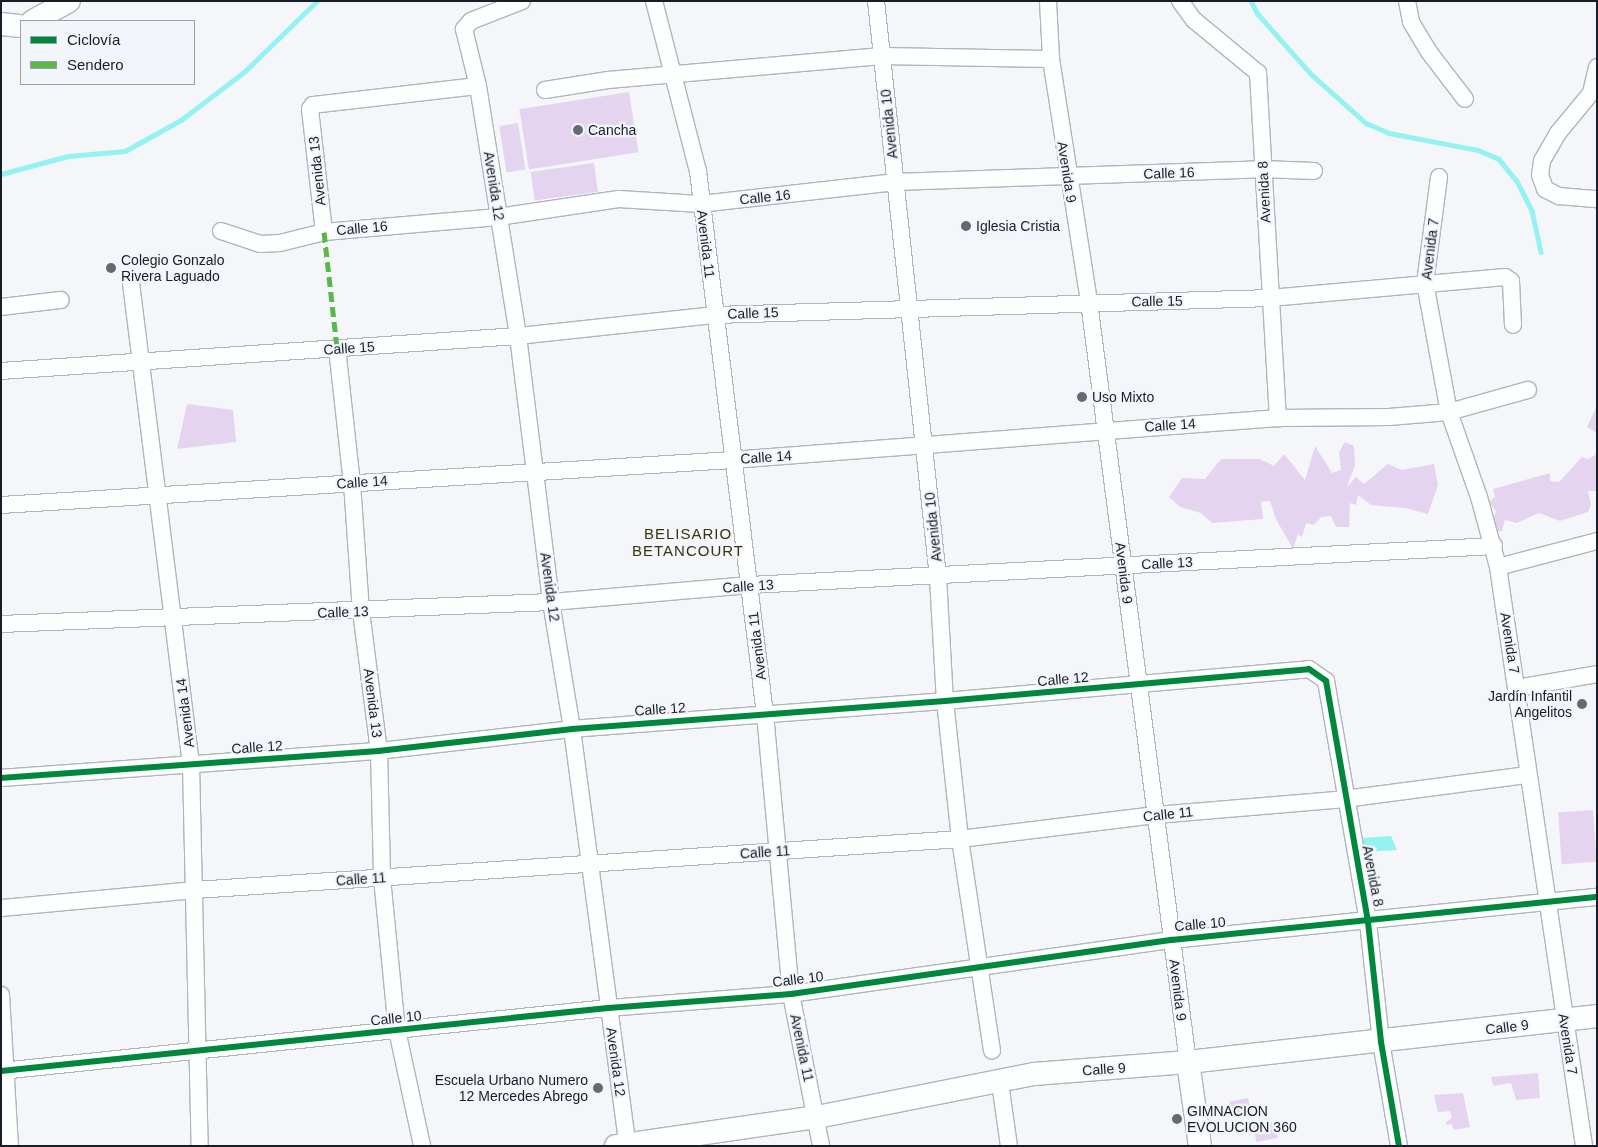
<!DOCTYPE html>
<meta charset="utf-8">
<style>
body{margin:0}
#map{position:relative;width:1598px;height:1147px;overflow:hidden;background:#f4f6f9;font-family:Helvetica,sans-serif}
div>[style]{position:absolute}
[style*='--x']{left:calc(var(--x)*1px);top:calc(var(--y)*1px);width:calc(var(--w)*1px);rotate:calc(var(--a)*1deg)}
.green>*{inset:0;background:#e5d4f0;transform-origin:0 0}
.water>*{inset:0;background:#94f2f2}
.stream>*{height:4.5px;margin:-2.25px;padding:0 2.25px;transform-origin:2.25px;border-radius:2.25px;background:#94f2f2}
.roads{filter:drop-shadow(1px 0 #b1b5bb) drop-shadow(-1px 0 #b1b5bb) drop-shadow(0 1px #b1b5bb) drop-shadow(0 -1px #b1b5bb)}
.street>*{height:16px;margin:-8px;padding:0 8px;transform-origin:8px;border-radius:8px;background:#fdfefe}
.secondary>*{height:22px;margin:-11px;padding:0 11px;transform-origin:11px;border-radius:11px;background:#fdfefe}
.quiet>*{height:5px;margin-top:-2.5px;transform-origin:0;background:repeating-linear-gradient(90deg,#58b947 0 10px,transparent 0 15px)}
.cycleway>*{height:6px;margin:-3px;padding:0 3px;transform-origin:3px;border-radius:3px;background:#00873e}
.dots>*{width:14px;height:14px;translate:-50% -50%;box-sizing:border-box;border:2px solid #f2f6fb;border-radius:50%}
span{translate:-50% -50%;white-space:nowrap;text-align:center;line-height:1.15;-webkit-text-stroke:4.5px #f2f6fb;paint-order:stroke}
.street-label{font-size:14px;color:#171e28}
.poi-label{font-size:14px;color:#171e28}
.left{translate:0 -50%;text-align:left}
.right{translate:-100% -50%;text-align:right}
.neighbourhood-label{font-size:15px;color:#38350a;letter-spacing:1px}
.frame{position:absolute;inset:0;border:2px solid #171e28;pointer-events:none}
.legend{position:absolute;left:20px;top:20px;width:175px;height:65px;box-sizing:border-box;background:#f2f6fb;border:1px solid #9aa0a7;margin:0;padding:6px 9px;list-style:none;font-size:15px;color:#171e28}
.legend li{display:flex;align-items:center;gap:10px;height:25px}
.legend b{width:25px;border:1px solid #9aa0a7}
</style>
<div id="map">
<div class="green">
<i style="left:629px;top:92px;width:61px;height:111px;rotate:81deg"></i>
<i style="left:518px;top:123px;width:47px;height:19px;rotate:81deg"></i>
<i style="left:594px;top:163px;width:29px;height:64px;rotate:82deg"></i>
<i style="clip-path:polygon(187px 404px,233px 410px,236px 442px,177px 449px)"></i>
<i style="clip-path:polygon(1597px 406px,1597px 433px,1587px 427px)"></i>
<i style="clip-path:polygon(1345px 442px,1354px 446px,1355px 465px,1347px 487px,1356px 477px,1364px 484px,1388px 464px,1402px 470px,1434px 464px,1438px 485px,1428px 514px,1405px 508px,1371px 505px,1358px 495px,1356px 505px,1350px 503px,1349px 527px,1336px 527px,1331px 516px,1321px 517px,1314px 525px,1306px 523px,1302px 537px,1298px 534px,1293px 549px,1276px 519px,1270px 501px,1261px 502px,1263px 519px,1212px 523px,1201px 513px,1180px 507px,1169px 497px,1182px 478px,1205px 479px,1221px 459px,1260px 459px,1274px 466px,1284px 454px,1305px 480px,1315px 446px,1332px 473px,1341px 470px,1339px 452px)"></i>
<i style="clip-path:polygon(1597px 448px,1597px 491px,1588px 491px,1591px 504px,1588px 512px,1560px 521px,1539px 513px,1517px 523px,1505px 520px,1502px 531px,1496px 532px,1492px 523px,1496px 511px,1489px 502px,1495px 497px,1493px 489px,1550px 473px,1550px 481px,1559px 482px,1582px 457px,1588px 459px,1595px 455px)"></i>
<i style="left:1593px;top:810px;width:52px;height:35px;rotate:86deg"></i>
<i style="clip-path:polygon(1538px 1073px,1540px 1098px,1516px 1100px,1511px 1083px,1493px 1086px,1491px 1077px)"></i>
<i style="clip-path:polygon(1463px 1093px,1470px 1127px,1454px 1130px,1452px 1124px,1446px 1125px,1446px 1122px,1452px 1118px,1450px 1111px,1438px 1112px,1434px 1095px)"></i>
<i style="left:1248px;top:1098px;width:15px;height:19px;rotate:79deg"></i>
<i style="left:1275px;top:1122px;width:16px;height:22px;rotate:79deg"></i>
</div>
<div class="water">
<i style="clip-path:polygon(1391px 836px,1397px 850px,1362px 852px,1361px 838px)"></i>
</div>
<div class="stream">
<i style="--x:1251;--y:1;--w:15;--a:62"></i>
<i style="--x:1258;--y:14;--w:80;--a:48.5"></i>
<i style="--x:1311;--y:74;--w:74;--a:41.7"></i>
<i style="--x:1366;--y:123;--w:25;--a:23"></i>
<i style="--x:1389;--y:133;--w:91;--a:10.8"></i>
<i style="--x:1478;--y:150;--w:23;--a:23"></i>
<i style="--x:1499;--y:159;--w:28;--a:51"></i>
<i style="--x:1517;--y:181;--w:34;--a:63"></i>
<i style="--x:1532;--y:211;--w:42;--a:77.6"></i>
<i style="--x:1;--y:174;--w:69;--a:-15"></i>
<i style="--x:68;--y:156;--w:57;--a:-5"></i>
<i style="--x:125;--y:151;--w:64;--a:-29"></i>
<i style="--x:181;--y:120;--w:79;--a:-37.3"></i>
<i style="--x:244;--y:72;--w:102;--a:-44.2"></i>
</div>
<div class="roads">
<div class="street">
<i style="--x:522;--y:1;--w:55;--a:158.6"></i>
<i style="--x:471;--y:21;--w:11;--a:131"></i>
<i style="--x:464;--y:29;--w:59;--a:76.2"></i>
<i style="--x:478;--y:86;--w:253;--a:80.9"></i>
<i style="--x:518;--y:336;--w:268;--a:82.9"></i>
<i style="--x:551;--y:602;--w:129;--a:80.6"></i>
<i style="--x:572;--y:729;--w:421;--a:82.4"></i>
<i style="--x:654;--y:1;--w:176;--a:75.5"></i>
<i style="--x:698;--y:171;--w:547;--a:82.97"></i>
<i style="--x:765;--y:714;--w:281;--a:84.7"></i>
<i style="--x:791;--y:994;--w:155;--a:78.8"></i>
<i style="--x:876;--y:1;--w:579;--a:83.86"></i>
<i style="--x:938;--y:577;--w:124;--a:86.8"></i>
<i style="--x:945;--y:701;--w:139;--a:83.8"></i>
<i style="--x:960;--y:839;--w:214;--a:81.4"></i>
<i style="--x:1048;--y:1;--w:58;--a:87"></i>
<i style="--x:1051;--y:59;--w:246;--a:81.1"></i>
<i style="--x:1089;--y:302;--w:766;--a:82.58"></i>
<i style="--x:1180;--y:1;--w:24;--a:54"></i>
<i style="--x:1194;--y:20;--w:83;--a:39.6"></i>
<i style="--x:1258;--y:73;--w:346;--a:86.7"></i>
<i style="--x:1407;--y:1;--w:21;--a:79"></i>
<i style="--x:1411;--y:22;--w:35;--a:59"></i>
<i style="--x:1429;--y:52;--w:59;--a:52.5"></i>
<i style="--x:1597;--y:67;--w:27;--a:103"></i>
<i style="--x:1591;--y:93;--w:52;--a:129.5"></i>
<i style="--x:1558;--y:133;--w:32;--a:120"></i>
<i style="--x:1542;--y:161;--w:14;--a:98"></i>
<i style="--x:1540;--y:175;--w:15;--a:70"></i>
<i style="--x:1545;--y:189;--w:16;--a:27"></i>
<i style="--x:1559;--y:196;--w:38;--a:5"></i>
<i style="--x:545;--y:90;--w:64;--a:-9"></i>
<i style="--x:608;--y:80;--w:275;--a:-5"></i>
<i style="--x:882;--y:56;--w:169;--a:1"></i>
<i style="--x:1439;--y:177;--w:107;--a:97.5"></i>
<i style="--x:1425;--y:283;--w:131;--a:79.5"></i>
<i style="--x:1449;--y:412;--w:90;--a:70.6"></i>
<i style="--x:1479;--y:497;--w:73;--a:74.8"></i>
<i style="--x:1498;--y:567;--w:585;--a:81.55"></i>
<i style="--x:221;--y:231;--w:41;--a:18.4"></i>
<i style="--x:260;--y:244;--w:20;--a:-3"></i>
<i style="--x:280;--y:243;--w:45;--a:-14"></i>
<i style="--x:324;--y:232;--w:175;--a:-4.9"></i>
<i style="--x:498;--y:217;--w:122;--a:-8.5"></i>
<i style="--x:619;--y:199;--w:81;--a:3.5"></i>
<i style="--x:700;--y:204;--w:196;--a:-6.4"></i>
<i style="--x:895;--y:182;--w:367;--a:-2"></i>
<i style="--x:1262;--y:169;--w:52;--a:2.2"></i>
<i style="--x:324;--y:232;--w:124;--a:-96.5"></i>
<i style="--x:310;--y:109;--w:5;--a:-53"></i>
<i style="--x:313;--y:105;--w:166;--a:-6.6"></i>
<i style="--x:131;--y:283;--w:485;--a:82.9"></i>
<i style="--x:191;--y:764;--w:382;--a:88.7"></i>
<i style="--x:1;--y:307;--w:60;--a:-6.7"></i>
<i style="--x:337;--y:348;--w:136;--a:83.7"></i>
<i style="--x:352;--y:483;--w:128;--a:86"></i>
<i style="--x:361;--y:611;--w:141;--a:82.7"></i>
<i style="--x:379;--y:751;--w:127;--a:88.6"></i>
<i style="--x:382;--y:878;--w:153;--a:84.4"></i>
<i style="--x:397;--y:1030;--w:119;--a:77.8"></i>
<i style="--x:1;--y:371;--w:518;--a:-3.87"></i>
<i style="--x:518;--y:336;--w:198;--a:-6.1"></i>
<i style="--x:715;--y:315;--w:555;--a:-1.75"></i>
<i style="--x:1270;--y:298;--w:236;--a:-5.1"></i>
<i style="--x:1505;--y:277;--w:7;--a:34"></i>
<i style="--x:1511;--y:281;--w:44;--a:87.4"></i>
<i style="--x:1;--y:505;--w:732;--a:-3.52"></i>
<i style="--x:732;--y:460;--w:548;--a:-4.4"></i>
<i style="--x:1278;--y:418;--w:111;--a:-0.5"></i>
<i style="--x:1389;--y:417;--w:60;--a:-4.8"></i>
<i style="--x:1449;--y:412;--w:82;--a:-15.6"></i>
<i style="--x:1498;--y:567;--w:102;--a:-14.7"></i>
<i style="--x:1;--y:624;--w:550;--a:-2.29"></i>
<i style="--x:551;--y:602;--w:200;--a:-4.9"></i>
<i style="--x:750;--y:585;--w:745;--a:-3"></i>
<i style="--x:1517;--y:688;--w:81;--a:-9.9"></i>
<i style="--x:1;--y:778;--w:379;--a:-4.1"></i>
<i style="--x:379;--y:751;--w:194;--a:-6.5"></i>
<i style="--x:572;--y:729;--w:374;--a:-4.3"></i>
<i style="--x:945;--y:701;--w:365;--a:-5"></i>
<i style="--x:1309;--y:669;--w:21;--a:35"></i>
<i style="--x:1326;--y:681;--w:245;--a:80.1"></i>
<i style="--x:1368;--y:922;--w:121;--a:83.8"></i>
<i style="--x:1381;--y:1042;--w:106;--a:80.2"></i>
<i style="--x:1;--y:908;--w:195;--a:-5.3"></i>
<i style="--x:195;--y:890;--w:767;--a:-3.81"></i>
<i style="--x:960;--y:839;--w:197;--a:-7"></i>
<i style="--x:1156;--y:815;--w:190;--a:-4.8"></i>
<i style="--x:1345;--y:799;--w:184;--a:-7.5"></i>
<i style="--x:1;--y:995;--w:151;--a:86.6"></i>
<i style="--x:1;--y:1071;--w:610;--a:-5.93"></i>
<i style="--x:608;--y:1008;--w:184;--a:-4.4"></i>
<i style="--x:791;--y:994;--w:385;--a:-8.1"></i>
<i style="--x:1172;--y:940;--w:427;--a:-5.8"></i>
<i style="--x:1000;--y:1083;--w:64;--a:81.9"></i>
</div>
<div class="secondary">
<i style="--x:33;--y:21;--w:41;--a:-29.1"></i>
<i style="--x:1;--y:24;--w:20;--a:6"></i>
<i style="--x:1188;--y:1062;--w:85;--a:81.9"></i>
<i style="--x:616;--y:1146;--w:203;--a:-8.2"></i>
<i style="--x:817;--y:1117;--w:221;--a:-11.2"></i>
<i style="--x:1034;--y:1074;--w:154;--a:-4.5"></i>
<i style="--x:1188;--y:1062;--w:412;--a:-6.4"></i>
</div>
</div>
<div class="quiet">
<i style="--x:324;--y:232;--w:117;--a:83.6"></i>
</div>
<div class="cycleway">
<i style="--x:1;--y:778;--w:379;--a:-4.1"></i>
<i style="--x:379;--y:751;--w:194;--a:-6.5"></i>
<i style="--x:572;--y:729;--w:374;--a:-4.3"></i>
<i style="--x:945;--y:701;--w:365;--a:-5"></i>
<i style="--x:1309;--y:669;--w:21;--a:35"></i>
<i style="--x:1326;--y:681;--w:245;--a:80.1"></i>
<i style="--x:1368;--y:922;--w:121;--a:83.8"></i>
<i style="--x:1381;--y:1042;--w:106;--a:80.2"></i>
<i style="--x:1;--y:1071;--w:610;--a:-5.93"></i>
<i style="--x:608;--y:1008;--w:184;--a:-4.4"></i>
<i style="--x:791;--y:994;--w:385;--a:-8.1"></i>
<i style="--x:1172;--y:940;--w:427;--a:-5.8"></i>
</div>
<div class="dots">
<i style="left:578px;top:130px;background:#646a71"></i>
<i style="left:966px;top:226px;background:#646a71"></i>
<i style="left:111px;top:268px;background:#646a71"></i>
<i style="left:1082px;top:397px;background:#646a71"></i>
<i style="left:1582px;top:704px;background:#646a71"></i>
<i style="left:598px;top:1088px;background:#646a71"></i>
<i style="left:1177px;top:1119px;background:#646a71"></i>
</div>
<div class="street-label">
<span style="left:889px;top:124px;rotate:-96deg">Avenida 10</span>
<span style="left:317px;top:171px;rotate:-96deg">Avenida 13</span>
<span style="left:1067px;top:172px;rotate:81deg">Avenida 9</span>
<span style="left:1169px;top:173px;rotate:-2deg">Calle 16</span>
<span style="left:494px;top:186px;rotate:81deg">Avenida 12</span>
<span style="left:1264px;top:192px;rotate:-93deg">Avenida 8</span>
<span style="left:765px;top:197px;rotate:-6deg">Calle 16</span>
<span style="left:362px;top:228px;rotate:-5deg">Calle 16</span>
<span style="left:706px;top:244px;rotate:83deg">Avenida 11</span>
<span style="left:1430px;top:249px;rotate:-83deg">Avenida 7</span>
<span style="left:1157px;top:301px;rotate:-1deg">Calle 15</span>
<span style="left:753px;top:313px;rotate:-2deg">Calle 15</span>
<span style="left:349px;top:348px;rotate:-4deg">Calle 15</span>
<span style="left:1170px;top:425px;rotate:-4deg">Calle 14</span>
<span style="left:766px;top:457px;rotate:-4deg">Calle 14</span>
<span style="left:362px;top:482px;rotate:-4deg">Calle 14</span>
<span style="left:933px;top:527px;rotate:-96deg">Avenida 10</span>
<span style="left:1167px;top:563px;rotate:-3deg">Calle 13</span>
<span style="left:1124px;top:573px;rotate:83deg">Avenida 9</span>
<span style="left:748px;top:586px;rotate:-4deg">Calle 13</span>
<span style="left:550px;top:587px;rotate:82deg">Avenida 12</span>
<span style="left:343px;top:612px;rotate:-2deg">Calle 13</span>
<span style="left:1510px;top:643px;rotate:81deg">Avenida 7</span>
<span style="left:757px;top:646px;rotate:-97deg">Avenida 11</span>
<span style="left:1063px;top:679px;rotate:-5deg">Calle 12</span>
<span style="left:373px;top:703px;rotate:83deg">Avenida 13</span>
<span style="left:660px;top:709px;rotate:-4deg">Calle 12</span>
<span style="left:185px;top:713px;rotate:-97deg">Avenida 14</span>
<span style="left:257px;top:747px;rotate:-4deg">Calle 12</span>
<span style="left:1168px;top:814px;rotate:-6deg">Calle 11</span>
<span style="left:765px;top:852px;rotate:-4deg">Calle 11</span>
<span style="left:1373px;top:876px;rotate:79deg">Avenida 8</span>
<span style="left:361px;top:879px;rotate:-4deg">Calle 11</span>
<span style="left:1200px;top:924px;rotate:-5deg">Calle 10</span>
<span style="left:798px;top:979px;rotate:-7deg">Calle 10</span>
<span style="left:1178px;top:990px;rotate:83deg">Avenida 9</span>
<span style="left:396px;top:1018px;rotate:-6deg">Calle 10</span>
<span style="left:1507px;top:1027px;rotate:-7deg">Calle 9</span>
<span style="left:1568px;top:1044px;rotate:81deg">Avenida 7</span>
<span style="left:802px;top:1048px;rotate:78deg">Avenida 11</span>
<span style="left:616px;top:1062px;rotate:82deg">Avenida 12</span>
<span style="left:1104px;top:1069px;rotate:-4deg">Calle 9</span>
</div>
<div class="poi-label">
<span class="left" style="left:588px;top:130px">Cancha</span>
<span class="left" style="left:976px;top:226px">Iglesia Cristia</span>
<span class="left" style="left:121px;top:268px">Colegio Gonzalo<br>Rivera Laguado</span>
<span class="left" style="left:1092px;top:397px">Uso Mixto</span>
<span class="right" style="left:1572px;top:704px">Jardín Infantil<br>Angelitos</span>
<span class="right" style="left:588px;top:1088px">Escuela Urbano Numero<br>12 Mercedes Abrego</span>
<span class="left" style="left:1187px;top:1119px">GIMNACION<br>EVOLUCION 360</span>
</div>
<div class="neighbourhood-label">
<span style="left:688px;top:542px">BELISARIO<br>BETANCOURT</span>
</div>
<div class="frame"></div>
<ul class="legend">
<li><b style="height:6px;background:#00873e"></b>Ciclovía</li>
<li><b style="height:6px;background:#58b947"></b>Sendero</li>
</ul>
</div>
